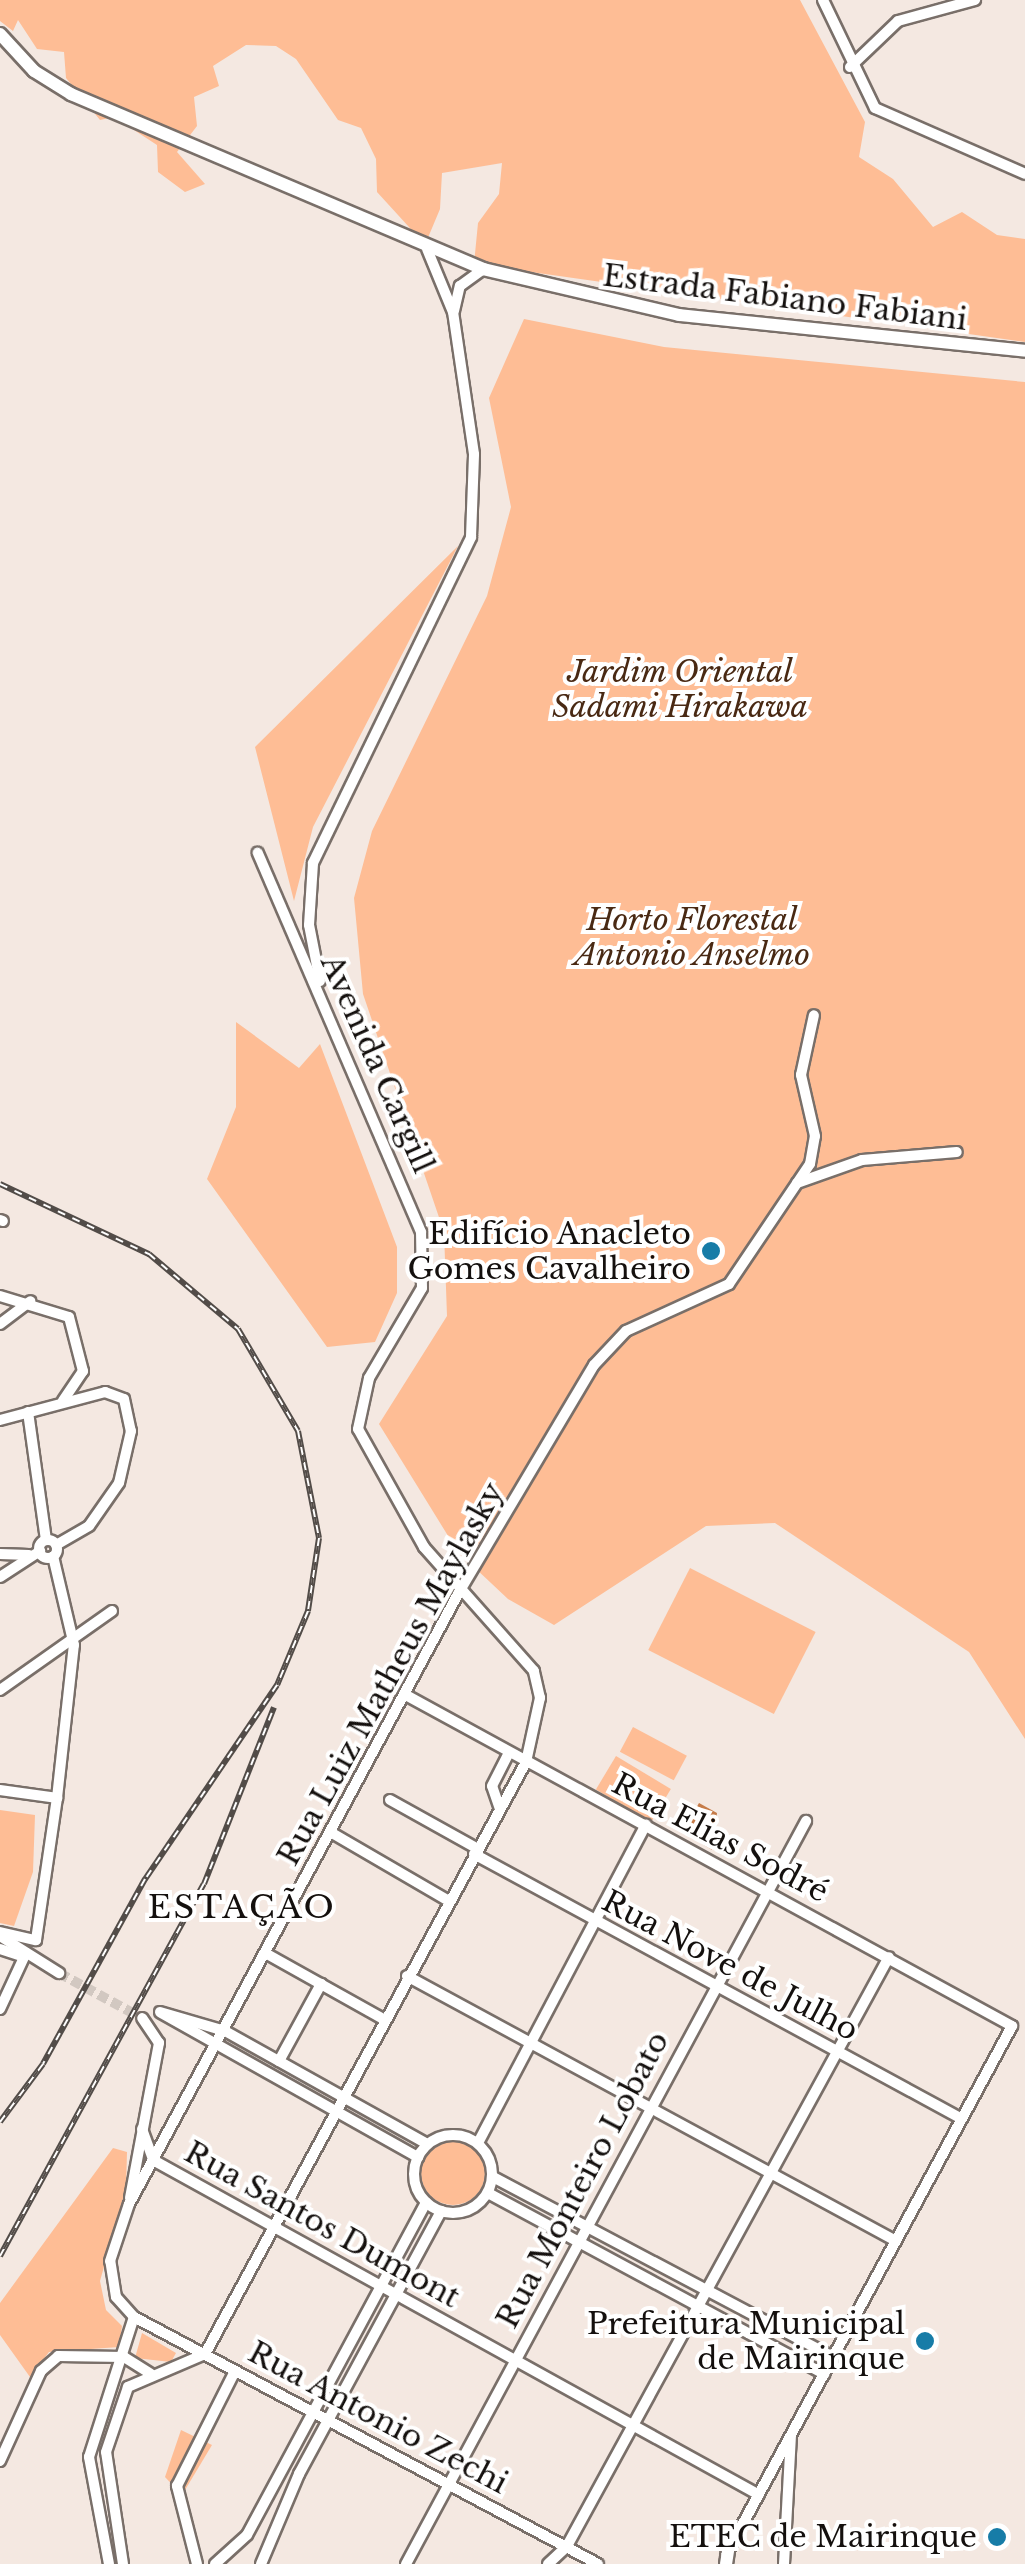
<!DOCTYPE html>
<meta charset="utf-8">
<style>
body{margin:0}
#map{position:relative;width:1025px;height:2564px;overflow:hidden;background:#f4e8e1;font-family:"Libre Baskerville",serif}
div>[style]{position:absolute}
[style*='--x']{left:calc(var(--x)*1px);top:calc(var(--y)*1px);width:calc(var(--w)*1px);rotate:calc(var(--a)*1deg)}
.green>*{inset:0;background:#febd95;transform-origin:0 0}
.round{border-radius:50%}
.water>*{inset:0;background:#c67b48}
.minor-tunnel>*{height:10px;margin-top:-5px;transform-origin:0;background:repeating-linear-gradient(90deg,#d2c8c1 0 10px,transparent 0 15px)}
.roads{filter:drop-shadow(2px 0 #796f69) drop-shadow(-2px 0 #796f69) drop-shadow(0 2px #796f69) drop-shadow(0 -2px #796f69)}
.minor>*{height:10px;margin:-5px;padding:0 5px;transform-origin:5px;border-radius:5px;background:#fff}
.minor>.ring{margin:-5px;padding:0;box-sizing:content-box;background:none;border:10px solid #fff;border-radius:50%}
.tertiary>*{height:12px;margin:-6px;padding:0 6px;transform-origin:6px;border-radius:6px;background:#fff}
.rail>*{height:6px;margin-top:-3px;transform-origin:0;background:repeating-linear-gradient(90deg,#fff 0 8px,#524c48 0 16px);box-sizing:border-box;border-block:2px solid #524c48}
.dots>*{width:28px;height:28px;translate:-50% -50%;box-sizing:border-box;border:5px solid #fff;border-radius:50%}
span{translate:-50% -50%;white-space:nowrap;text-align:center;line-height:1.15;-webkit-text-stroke:8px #fff;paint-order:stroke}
.street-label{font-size:30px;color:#14100e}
.park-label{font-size:30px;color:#492913;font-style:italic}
.poi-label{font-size:30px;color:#14100e}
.right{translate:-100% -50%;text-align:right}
.neighbourhood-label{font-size:32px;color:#14100e;letter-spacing:2.5px}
</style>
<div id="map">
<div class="green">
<i style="clip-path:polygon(0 0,800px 0,865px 122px,859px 157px,893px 179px,933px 227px,962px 212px,997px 235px,1025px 239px,1025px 342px,474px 264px,478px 223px,499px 194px,502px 163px,442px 173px,440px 209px,427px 240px,419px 238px,377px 192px,376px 159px,361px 128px,338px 120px,296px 59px,276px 46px,246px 45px,213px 66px,219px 86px,194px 97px,197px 126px,177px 152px,205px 184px,185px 192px,158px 172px,157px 145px,114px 117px,100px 120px,66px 78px,64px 52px,37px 49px,18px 20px,13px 31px,0 21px)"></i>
<i style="clip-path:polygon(524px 319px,664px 347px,1025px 382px,1025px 1739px,969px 1652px,775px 1523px,706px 1526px,554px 1625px,508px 1599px,458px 1552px,379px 1424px,447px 1316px,444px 1232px,363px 994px,354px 898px,372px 831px,487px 596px,511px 507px,489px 398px)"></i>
<i style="clip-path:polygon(458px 546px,313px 827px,294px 901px,255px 747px)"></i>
<i style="clip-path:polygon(236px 1022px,299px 1068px,320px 1044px,397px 1247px,397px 1293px,375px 1342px,327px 1347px,207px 1179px,236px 1107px)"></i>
<i style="left:690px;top:1568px;width:141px;height:92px;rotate:27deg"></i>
<i style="left:633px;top:1727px;width:61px;height:28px;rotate:28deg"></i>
<i style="left:616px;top:1756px;width:64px;height:39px;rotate:31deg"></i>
<i style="clip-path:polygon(0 1810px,35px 1815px,33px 1872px,14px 1926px,0 1923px)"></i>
<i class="round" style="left:421px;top:2141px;width:64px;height:64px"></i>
<i style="clip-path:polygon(113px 2148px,127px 2152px,126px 2188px,100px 2281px,106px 2310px,122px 2326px,119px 2347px,49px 2352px,30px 2377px,0 2335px,0 2303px)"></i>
<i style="clip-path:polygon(142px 2333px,176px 2353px,171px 2362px,135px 2358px)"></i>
<i style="clip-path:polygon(181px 2430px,212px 2445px,182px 2495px,165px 2477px)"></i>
</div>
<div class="water">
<i style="clip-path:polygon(699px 1803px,717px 1813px,712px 1850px,683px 1832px)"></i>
</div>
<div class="minor-tunnel">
<i style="--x:59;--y:1973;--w:94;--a:28.5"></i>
</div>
<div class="roads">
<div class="minor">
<i style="--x:823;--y:0;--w:120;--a:64.3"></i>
<i style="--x:875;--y:108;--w:164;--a:23.7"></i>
<i style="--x:850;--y:67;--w:66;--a:-43.8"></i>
<i style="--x:898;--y:21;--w:80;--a:-15.3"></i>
<i style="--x:454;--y:311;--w:26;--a:-77"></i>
<i style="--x:460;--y:286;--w:29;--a:-36"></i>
<i style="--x:320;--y:981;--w:57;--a:-101.1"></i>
<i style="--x:309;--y:925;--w:62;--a:-86.3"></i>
<i style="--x:313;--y:863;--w:362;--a:-64.1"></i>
<i style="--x:471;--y:537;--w:83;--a:-87.9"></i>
<i style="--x:474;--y:454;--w:144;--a:-98.4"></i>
<i style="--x:453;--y:312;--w:68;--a:-112.4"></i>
<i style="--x:797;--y:1183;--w:69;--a:-19.5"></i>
<i style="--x:862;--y:1160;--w:95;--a:-4.8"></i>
<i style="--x:0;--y:1220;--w:3;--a:18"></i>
<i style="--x:0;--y:1296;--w:72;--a:16.9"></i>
<i style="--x:69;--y:1317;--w:56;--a:75.5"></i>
<i style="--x:83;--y:1371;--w:36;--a:124"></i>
<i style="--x:0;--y:1324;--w:38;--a:-37"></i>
<i style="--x:28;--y:1412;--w:129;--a:82"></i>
<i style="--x:0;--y:1420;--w:109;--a:-14.9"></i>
<i style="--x:105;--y:1392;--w:20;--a:20"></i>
<i style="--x:124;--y:1399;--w:33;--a:78"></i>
<i style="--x:131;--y:1431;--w:53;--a:103"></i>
<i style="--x:119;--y:1483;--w:52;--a:124.9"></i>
<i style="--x:89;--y:1526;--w:38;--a:150"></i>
<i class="ring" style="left:39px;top:1540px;width:8px;height:8px"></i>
<i style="--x:0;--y:1554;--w:29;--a:2"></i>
<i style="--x:0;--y:1577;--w:48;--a:-33"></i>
<i style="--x:0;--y:1690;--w:137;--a:-35.2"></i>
<i style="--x:404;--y:1694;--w:693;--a:28.64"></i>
<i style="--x:1012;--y:2026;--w:601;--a:118.4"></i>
<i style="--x:0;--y:1790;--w:58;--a:8"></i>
<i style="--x:390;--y:1800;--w:101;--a:29.1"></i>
<i style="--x:500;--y:1809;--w:24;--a:-109"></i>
<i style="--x:492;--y:1786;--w:37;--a:-63"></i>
<i style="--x:332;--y:1833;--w:135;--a:30.2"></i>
<i style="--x:474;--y:1854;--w:555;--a:28.5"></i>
<i style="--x:0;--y:1932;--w:37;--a:13"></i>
<i style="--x:36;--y:1940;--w:144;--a:-81.6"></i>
<i style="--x:57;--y:1798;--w:154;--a:-83.7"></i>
<i style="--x:74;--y:1645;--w:91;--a:-103.3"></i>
<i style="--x:0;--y:1936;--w:70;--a:32.1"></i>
<i style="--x:0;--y:1949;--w:25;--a:18"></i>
<i style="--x:267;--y:1954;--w:135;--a:29.2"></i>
<i style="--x:407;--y:1976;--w:556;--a:28.45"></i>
<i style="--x:0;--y:2009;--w:62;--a:-65.1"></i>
<i style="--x:160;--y:2012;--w:68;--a:16.3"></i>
<i style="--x:225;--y:2031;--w:231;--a:29.2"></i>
<i style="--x:161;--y:2013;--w:295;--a:29.3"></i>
<i style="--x:279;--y:2061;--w:88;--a:-61.4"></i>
<i style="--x:142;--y:2129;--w:33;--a:70"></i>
<i style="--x:153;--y:2160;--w:692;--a:28.93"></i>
<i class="ring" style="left:414px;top:2135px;width:68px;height:68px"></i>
<i style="--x:478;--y:2143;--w:360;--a:-62.2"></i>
<i style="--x:493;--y:2177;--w:385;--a:27.9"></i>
<i style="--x:488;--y:2193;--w:382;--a:28.3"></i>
<i style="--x:130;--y:2198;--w:158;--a:-79.4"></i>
<i style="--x:159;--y:2043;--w:30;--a:-124"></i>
<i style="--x:0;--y:2461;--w:99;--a:-65.5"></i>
<i style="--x:41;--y:2371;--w:23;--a:-41"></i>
<i style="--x:58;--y:2356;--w:66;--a:0.9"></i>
<i style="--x:124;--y:2357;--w:31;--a:32"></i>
<i style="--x:109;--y:2564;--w:109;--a:-100.6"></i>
<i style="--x:89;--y:2457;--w:147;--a:-72.2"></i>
<i style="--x:123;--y:2564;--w:113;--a:-98.6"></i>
<i style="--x:106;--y:2452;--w:69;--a:-71.3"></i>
<i style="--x:128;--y:2387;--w:84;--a:-23.2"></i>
<i style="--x:205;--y:2354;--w:673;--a:-61.53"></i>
<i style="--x:526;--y:1762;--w:66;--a:-77.7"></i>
<i style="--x:540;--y:1698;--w:28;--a:-103"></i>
<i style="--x:534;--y:1671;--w:166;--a:-131.6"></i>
<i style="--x:424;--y:1547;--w:135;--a:-119.2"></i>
<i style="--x:358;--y:1429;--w:52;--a:-77.8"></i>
<i style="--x:369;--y:1378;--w:104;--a:-59.5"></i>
<i style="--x:422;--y:1288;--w:56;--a:-91"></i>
<i style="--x:421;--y:1232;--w:413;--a:-113.3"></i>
<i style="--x:197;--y:2564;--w:81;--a:-104.4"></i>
<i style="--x:177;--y:2486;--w:129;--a:-63.2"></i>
<i style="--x:215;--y:2564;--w:43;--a:-42.2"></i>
<i style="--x:247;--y:2535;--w:378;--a:-61.7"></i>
<i style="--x:261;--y:2564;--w:98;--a:-67.1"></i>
<i style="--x:299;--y:2474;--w:299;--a:-61.6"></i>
<i style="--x:406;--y:2564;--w:844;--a:-61.7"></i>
<i style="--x:548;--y:2564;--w:26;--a:-43"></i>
<i style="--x:567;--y:2546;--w:671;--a:-61.34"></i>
<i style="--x:598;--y:2564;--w:526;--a:-151.97"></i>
<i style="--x:134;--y:2317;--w:27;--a:-132"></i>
<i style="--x:116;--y:2297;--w:36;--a:-99"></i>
<i style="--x:110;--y:2261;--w:60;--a:-71.6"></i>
<i style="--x:129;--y:2204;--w:693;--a:-61.66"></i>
<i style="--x:458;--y:1594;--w:266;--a:-59.3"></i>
<i style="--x:594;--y:1365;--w:47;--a:-46.7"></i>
<i style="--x:626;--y:1331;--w:113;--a:-24.5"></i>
<i style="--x:729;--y:1284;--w:145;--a:-56"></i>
<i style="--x:810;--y:1164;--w:28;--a:-80"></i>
<i style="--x:815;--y:1136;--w:63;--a:-102.9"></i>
<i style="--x:801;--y:1075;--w:61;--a:-77.8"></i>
<i style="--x:784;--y:2564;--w:128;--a:-86.9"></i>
</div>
<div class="tertiary">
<i style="--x:0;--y:34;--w:50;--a:47.4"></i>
<i style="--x:34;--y:71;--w:44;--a:31.9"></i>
<i style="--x:71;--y:94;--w:448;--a:23"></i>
<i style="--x:483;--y:269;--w:201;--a:13.2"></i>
<i style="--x:679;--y:315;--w:348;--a:5.9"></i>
<i style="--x:726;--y:2564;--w:13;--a:-81"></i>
</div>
</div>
<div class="rail">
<i style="--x:0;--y:1184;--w:165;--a:25.2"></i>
<i style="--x:149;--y:1254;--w:116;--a:40.1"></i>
<i style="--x:238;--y:1329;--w:118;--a:59.5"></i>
<i style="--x:298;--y:1431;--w:109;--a:78.9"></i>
<i style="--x:319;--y:1538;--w:74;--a:98.6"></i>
<i style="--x:308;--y:1611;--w:80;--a:112.7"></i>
<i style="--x:277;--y:1685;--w:235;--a:124.2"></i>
<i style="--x:145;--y:1879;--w:211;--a:118.9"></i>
<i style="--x:43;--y:2064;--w:72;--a:126.6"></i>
<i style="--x:0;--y:2256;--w:424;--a:-61.3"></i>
<i style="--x:204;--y:1884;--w:190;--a:-68.4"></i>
</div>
<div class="dots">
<i style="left:711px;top:1251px;background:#177ca7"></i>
<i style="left:925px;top:2341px;background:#177ca7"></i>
<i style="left:997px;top:2537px;background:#177ca7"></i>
</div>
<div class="street-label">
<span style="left:785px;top:298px;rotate:7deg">Estrada Fabiano Fabiani</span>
<span style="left:377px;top:1064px;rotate:66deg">Avenida Cargill</span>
<span style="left:391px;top:1674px;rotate:-61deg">Rua Luiz Matheus Maylasky</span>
<span style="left:720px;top:1838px;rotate:28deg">Rua Elias Sodré</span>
<span style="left:730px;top:1966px;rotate:28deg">Rua Nove de Julho</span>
<span style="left:583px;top:2180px;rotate:-62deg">Rua Monteiro Lobato</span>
<span style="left:322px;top:2225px;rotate:29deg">Rua Santos Dumont</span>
<span style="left:378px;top:2418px;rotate:28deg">Rua Antonio Zechi</span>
</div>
<div class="park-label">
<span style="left:680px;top:689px">Jardim Oriental<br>Sadami Hirakawa</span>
<span style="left:692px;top:937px">Horto Florestal<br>Antonio Anselmo</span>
</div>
<div class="poi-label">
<span class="right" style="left:691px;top:1251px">Edifício Anacleto<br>Gomes Cavalheiro</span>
<span class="right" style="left:905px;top:2341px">Prefeitura Municipal<br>de Mairinque</span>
<span class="right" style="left:977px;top:2537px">ETEC de Mairinque</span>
</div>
<div class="neighbourhood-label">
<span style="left:242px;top:1907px">ESTAÇÃO</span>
</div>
</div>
